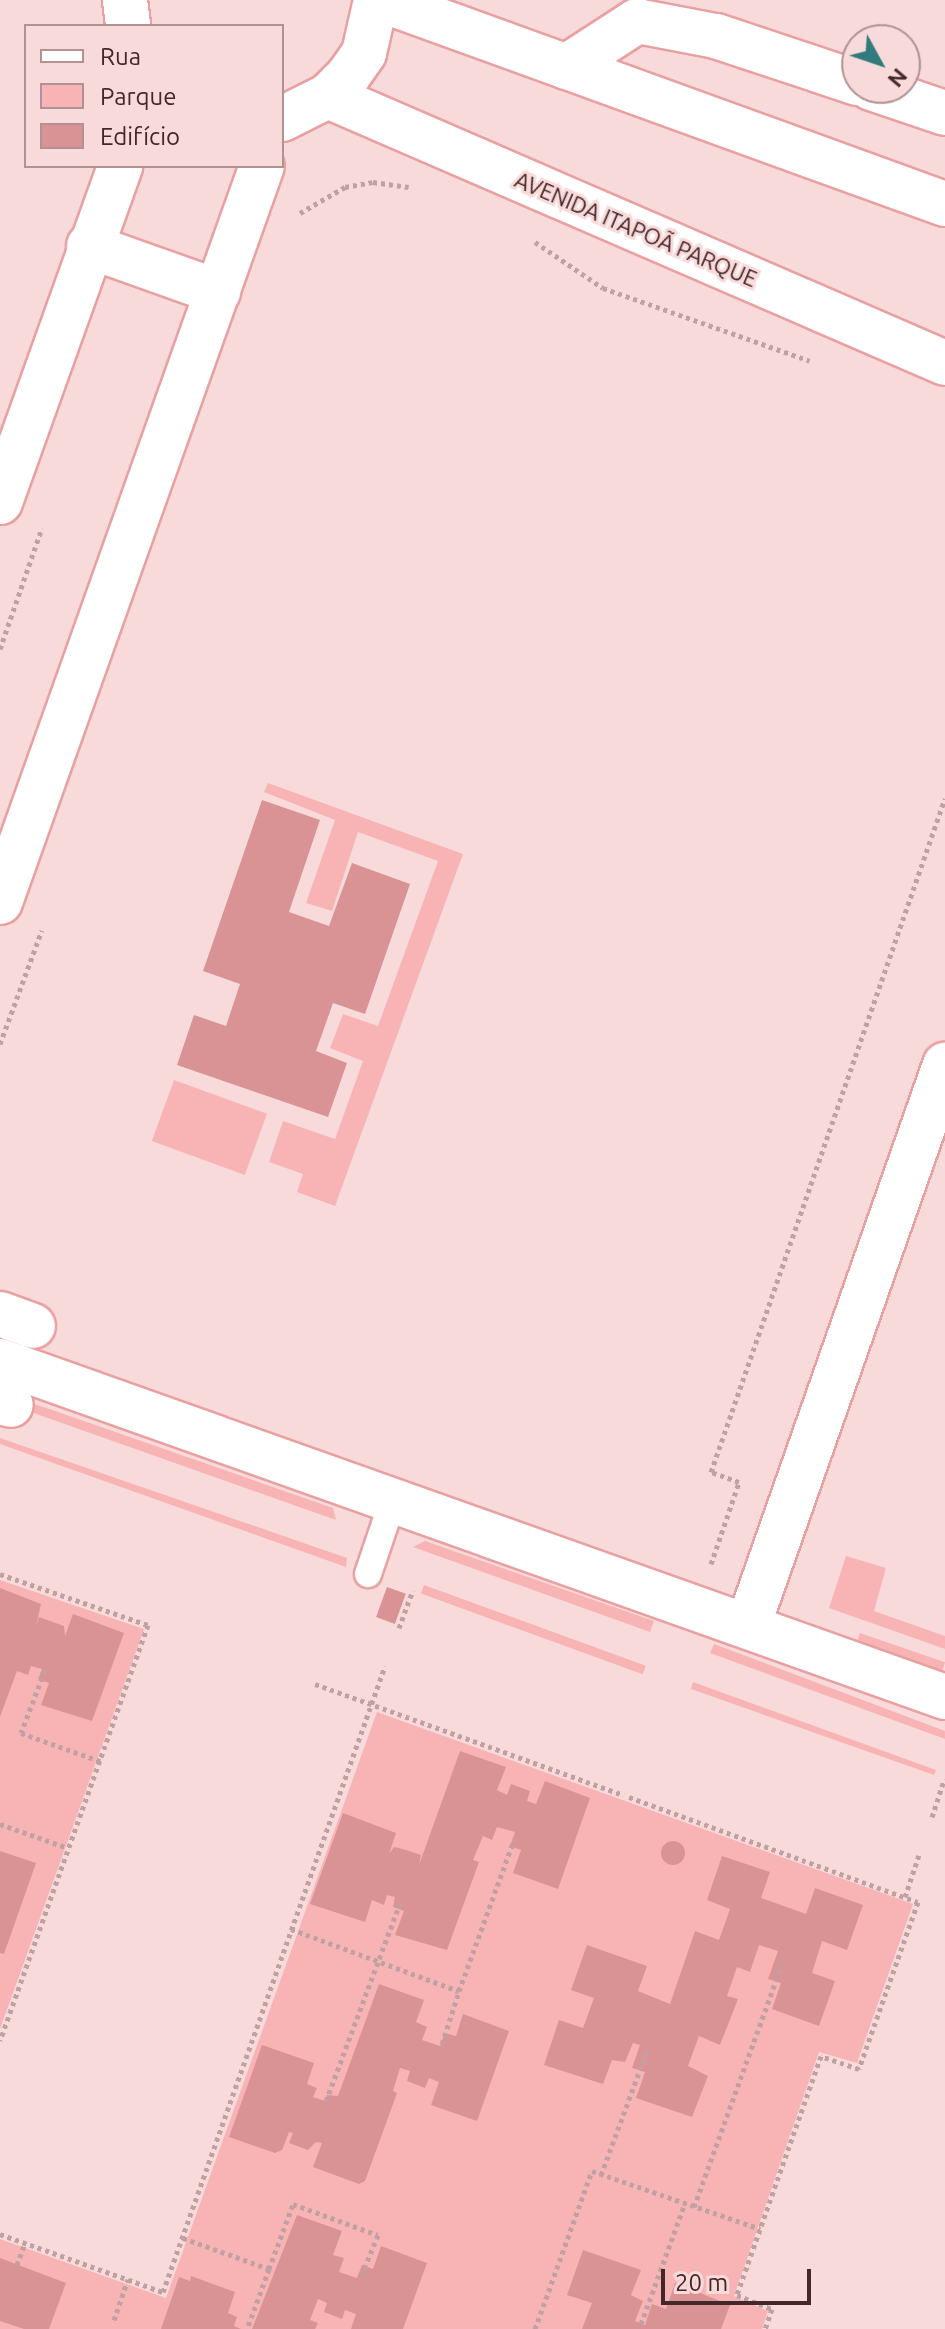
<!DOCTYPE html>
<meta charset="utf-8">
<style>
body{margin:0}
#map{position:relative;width:945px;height:2329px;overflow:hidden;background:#f9dada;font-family:Ubuntu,sans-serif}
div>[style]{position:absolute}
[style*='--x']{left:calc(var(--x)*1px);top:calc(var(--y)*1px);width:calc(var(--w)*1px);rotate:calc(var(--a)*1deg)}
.green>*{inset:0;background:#f8b4b5;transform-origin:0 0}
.building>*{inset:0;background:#da9394;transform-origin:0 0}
.round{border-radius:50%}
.path>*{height:5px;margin-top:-2.5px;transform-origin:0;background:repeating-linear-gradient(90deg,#bfa1a1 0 4px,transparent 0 8px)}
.roads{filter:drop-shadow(2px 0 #e8a0a1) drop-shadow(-2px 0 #e8a0a1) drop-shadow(0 2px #e8a0a1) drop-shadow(0 -2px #e8a0a1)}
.lane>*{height:26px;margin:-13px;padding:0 13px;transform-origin:13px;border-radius:13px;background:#fff}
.street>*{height:44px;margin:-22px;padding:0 22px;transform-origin:22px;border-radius:22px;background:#fff}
span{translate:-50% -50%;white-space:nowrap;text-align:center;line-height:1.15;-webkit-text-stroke:6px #f9dada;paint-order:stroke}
.street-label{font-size:22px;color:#442728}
.legend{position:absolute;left:24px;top:24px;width:260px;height:144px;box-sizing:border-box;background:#f9dada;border:2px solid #b19293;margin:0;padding:10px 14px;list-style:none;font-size:24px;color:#442728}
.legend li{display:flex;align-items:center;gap:16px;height:40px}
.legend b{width:40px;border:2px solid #b19293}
.north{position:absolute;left:841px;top:24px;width:80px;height:80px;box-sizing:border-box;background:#f9dada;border:2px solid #b19293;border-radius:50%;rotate:130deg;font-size:22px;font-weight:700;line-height:32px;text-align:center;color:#442728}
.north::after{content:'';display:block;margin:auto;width:28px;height:36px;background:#327b7d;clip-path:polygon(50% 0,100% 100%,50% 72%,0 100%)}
.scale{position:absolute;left:661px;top:2269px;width:150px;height:36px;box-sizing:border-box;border:4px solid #442728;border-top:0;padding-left:10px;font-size:24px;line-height:28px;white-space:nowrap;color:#442728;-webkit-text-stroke:6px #f9dada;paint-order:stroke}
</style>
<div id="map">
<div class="green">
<i style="clip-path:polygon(268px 783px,463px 854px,335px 1206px,297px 1192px,303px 1174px,269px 1162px,283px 1121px,335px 1139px,363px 1061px,330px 1048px,343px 1014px,378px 1026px,438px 861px,358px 832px,332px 911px,306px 903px,335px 820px,264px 792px)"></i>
<i style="left:174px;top:1080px;width:99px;height:65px;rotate:20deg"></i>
<i style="clip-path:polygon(15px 1397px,333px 1508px,336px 1520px,11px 1405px)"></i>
<i style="clip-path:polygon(0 1438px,347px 1558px,346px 1567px,0 1444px)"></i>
<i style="clip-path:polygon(425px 1541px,654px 1621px,650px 1632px,413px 1547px)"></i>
<i style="clip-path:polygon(846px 1556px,886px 1568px,874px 1611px,945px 1636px,945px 1649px,829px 1608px)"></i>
<i style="clip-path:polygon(0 1580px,144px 1629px,0 2029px)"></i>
<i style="left:424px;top:1585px;width:236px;height:9px;rotate:20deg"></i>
<i style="left:860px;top:1633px;width:90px;height:10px;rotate:19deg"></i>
<i style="clip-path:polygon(714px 1644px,945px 1731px,945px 1739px,710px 1653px)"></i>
<i style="clip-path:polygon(693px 1682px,936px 1770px,934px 1775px,691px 1689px)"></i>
<i style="clip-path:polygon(377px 1712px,913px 1904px,857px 2063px,819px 2052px,734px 2296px,768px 2311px,762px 2329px,0 2329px,0 2239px,166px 2298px)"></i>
</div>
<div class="building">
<i style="clip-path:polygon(262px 800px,320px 820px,289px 912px,329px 926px,352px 863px,410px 884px,365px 1014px,333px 1003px,316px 1051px,347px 1063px,328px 1117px,177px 1065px,194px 1015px,226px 1026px,240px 984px,203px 971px)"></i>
<i style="left:387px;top:1587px;width:20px;height:32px;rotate:20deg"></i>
<i style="clip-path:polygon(0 1588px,41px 1604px,36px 1626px,39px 1617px,64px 1626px,65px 1636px,73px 1614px,124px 1633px,92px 1721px,41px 1705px,49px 1683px,38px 1679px,42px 1669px,31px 1666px,28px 1675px,17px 1671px,0 1717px)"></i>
<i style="clip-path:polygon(460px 1751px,506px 1767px,497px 1790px,507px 1795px,511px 1784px,530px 1791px,527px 1801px,536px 1804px,545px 1781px,590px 1798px,558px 1889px,513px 1873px,521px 1850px,510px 1846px,515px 1832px,497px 1827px,492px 1840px,483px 1836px,473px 1860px,479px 1862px,447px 1950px,395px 1935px,404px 1911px,393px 1907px,395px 1897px,387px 1895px,384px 1905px,372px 1900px,365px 1922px,310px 1904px,343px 1813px,396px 1833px,389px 1854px,394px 1847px,403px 1849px,421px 1855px,419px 1865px)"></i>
<i class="round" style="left:661px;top:1841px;width:24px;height:24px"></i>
<i style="clip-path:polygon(0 1851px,36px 1863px,4px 1954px,0 1953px)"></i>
<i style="clip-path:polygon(722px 1856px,770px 1872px,761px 1898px,806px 1914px,815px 1888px,863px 1905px,847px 1950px,822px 1941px,812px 1973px,835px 1981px,819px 2026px,772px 2009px,781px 1983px,768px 1979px,778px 1951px,759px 1945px,750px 1972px,737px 1967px,727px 1996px,738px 1999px,720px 2045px,699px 2036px,688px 2066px,708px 2076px,692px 2117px,636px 2098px,645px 2072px,632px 2068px,640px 2045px,633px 2043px,625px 2062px,612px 2060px,603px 2084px,544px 2065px,559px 2020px,583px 2028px,594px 1998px,571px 1990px,587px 1945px,647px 1966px,638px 1991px,670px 2004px,695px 1931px,719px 1940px,730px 1909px,707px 1900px)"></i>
<i style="clip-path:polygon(379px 1984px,424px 2000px,416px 2022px,427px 2027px,422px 2040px,440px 2046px,445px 2033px,456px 2036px,463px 2014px,509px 2031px,477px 2121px,431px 2105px,439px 2082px,429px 2078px,425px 2088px,407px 2081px,410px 2071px,400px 2068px,393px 2091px,397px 2093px,365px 2181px,359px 2184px,313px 2167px,322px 2143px,316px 2142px,308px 2150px,289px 2143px,293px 2133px,289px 2132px,282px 2150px,275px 2153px,229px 2137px,262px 2045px,314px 2063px,307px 2084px,317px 2088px,313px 2097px,325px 2101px,327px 2095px,338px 2096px)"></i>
<i style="clip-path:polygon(297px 2215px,342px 2231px,333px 2255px,344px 2258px,339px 2272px,357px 2278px,362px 2265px,373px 2269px,381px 2246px,427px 2263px,403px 2329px,351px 2329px,356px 2314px,345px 2310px,342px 2319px,324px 2312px,327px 2303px,318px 2299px,310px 2320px,318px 2323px,315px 2329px,252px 2329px)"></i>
<i style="clip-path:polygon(583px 2250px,641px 2270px,631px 2295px,643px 2301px,635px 2321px,645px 2325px,652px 2304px,666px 2309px,675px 2283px,730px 2305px,721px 2329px,582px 2329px,592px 2303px,567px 2295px)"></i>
<i style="clip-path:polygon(0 2258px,66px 2283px,49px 2329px,24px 2329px,0 2321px)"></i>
<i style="clip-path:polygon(191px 2276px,235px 2292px,228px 2313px,237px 2317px,234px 2326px,241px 2329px,161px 2329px,179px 2277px,190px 2281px)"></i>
</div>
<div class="path">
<i style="--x:300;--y:213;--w:52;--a:-30"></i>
<i style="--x:345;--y:187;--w:28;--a:-10"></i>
<i style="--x:373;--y:182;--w:36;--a:8"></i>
<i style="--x:535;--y:242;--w:82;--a:34.1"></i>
<i style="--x:603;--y:288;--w:219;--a:19.4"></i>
<i style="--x:0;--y:649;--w:128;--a:-70.9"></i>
<i style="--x:0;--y:1044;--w:121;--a:-69.8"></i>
<i style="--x:711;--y:1564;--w:87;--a:-71.1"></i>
<i style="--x:739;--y:1482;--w:30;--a:-160"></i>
<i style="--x:711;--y:1472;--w:713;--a:-70.85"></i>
<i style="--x:0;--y:1574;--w:157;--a:19"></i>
<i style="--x:148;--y:1625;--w:441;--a:109.6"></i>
<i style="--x:399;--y:1628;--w:40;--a:-69.8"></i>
<i style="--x:45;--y:1670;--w:67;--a:110.9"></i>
<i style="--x:21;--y:1733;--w:84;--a:19.5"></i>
<i style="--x:315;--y:1684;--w:328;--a:19.8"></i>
<i style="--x:629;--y:1797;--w:307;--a:20"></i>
<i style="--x:918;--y:1902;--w:177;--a:109.5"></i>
<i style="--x:859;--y:2069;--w:40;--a:-161.1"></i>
<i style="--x:821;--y:2056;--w:253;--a:109.4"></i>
<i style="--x:737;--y:2295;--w:38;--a:22"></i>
<i style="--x:772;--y:2309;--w:21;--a:109"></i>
<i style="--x:932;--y:1817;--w:40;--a:-72"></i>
<i style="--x:0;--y:1824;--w:72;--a:19.4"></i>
<i style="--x:905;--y:1897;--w:44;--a:-71.6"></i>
<i style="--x:291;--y:1929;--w:179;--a:20.3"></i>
<i style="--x:459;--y:1991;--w:161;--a:-70"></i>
<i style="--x:442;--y:2044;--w:56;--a:-72.2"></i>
<i style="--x:326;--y:2101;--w:215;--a:-69.5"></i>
<i style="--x:601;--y:2175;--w:135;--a:-69.7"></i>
<i style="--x:694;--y:2207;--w:258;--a:-70.1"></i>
<i style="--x:0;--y:2234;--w:173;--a:19.6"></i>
<i style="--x:163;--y:2292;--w:664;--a:-70.47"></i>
<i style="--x:183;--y:2238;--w:91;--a:19.8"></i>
<i style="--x:269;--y:2269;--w:64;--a:110.1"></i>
<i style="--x:17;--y:2265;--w:23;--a:-70"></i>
<i style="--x:269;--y:2269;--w:69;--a:-69.7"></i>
<i style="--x:293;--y:2204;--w:90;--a:20"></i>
<i style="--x:378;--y:2235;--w:42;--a:112.3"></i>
<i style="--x:114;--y:2320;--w:43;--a:-71.1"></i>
<i style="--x:641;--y:2324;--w:129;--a:-70"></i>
<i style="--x:535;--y:2329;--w:168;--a:-70.2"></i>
<i style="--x:592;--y:2171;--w:178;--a:19"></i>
</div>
<div class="roads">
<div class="lane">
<i style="--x:368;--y:1574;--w:78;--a:-71.3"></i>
</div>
<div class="street">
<i style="--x:125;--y:0;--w:26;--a:83"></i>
<i style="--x:382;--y:0;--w:599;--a:19.92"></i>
<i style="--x:566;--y:67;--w:85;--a:-32.9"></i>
<i style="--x:637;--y:21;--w:80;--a:10.8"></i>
<i style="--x:716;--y:36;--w:149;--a:18.4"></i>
<i style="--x:871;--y:88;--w:78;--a:18.7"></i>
<i style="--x:328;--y:96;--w:672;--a:23.4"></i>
<i style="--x:282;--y:119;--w:51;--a:-26.6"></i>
<i style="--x:328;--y:96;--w:28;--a:-45"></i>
<i style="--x:348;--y:76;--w:28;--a:-55"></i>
<i style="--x:364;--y:53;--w:54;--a:-77.2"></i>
<i style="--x:89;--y:246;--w:137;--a:19.6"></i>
<i style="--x:0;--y:502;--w:357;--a:-70.3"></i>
<i style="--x:0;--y:902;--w:781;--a:-70.41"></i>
<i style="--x:0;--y:1314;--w:35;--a:20"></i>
<i style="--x:0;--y:1361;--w:1003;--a:19.57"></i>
<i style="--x:0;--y:1402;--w:11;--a:15"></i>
<i style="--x:748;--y:1626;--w:595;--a:-70.65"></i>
</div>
</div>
<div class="street-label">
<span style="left:636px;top:229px;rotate:23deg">AVENIDA ITAPOÃ PARQUE</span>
</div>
<ul class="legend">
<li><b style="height:10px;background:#fff"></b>Rua</li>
<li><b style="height:22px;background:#f8b4b5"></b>Parque</li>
<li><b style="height:22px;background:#da9394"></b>Edifício</li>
</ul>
<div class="north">N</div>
<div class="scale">20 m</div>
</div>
